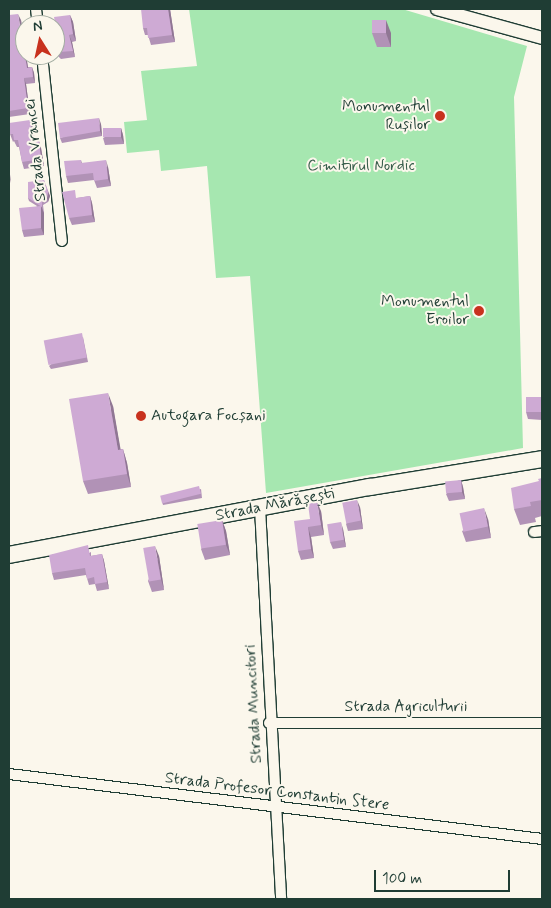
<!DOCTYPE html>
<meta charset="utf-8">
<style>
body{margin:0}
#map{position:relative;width:551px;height:908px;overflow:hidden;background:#fbf7ec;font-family:Mynerve,sans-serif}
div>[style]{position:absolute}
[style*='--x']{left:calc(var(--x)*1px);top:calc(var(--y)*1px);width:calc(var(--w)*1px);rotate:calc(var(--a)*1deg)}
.green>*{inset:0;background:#a6e7b0}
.roads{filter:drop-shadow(1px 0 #1f3d34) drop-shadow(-1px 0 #1f3d34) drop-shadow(0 1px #1f3d34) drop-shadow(0 -1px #1f3d34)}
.minor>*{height:10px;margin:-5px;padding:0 5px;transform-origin:5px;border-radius:5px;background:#fbf7ec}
.tertiary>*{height:12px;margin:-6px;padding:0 6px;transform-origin:6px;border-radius:6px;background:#fbf7ec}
.primary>*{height:16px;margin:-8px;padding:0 8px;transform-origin:8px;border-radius:8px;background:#fbf7ec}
.wall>*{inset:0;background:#b192b6}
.shaded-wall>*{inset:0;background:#907794}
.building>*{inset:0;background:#ceaad4;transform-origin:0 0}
.dots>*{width:14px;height:14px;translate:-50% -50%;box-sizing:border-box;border:2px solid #fbf7ec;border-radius:50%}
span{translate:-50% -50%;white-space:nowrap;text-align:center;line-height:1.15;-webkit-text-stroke:4px #fbf7ec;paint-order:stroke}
.poi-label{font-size:16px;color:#1f3d34}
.right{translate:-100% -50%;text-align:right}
.left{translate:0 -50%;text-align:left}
.street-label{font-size:16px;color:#1f3d34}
.park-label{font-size:16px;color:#3a5f4d}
.frame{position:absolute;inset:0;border:10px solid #1f3d34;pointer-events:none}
.north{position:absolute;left:15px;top:15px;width:50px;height:50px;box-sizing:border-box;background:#fbf7ec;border:1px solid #a3ada2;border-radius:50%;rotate:350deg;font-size:14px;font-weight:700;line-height:20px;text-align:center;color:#1f3d34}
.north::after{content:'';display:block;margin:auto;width:18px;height:22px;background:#c8321e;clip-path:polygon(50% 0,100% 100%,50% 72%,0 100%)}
.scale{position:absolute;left:374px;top:870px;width:136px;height:22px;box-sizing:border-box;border:2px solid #1f3d34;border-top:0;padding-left:6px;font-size:15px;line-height:18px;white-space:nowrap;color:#1f3d34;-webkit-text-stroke:4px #fbf7ec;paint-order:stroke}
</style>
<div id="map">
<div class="green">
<i style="clip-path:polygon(189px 9px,402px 9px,527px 46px,514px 97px,523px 448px,266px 493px,250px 276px,216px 278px,207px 166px,161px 171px,159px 150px,127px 153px,124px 122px,147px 120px,141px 71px,197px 66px)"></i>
</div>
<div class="roads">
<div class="minor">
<i style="--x:36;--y:9;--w:16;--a:83"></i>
<i style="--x:42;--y:55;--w:187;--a:83.9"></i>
<i style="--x:260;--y:508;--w:392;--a:86.9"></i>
<i style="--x:534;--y:532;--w:8;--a:-7"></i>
<i style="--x:269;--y:723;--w:273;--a:0"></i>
<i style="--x:9;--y:774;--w:537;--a:6.95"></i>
</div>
<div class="tertiary">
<i style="--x:437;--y:9;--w:109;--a:15.4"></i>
</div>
<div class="primary">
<i style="--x:9;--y:555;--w:367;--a:-10.7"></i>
<i style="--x:370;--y:487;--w:174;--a:-9.2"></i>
</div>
</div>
<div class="wall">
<i style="clip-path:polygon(170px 9px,175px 42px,151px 45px,148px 35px,145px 35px,143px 28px)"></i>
<i style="clip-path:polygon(70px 15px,73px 22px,76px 41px,72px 42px,75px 57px,61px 59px,55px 53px,55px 27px)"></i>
<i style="clip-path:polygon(21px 20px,25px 48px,25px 55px,26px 55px,28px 67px,32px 67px,34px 73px,35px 83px,26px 84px,30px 114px,9px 117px,9px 70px,10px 70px)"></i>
<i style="clip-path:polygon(372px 33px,391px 33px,391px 47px,377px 47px)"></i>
<i style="clip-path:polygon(30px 120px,33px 127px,35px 142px,39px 141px,41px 148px,44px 166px,24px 169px,22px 162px,19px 147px,17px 147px,14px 141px,13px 142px,10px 134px)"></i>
<i style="clip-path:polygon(101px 124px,102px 136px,62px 143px,60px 138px)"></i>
<i style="clip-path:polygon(121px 128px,123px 135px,124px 144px,105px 145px,103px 138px)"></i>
<i style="clip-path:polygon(81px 160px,82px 163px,108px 167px,111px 186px,97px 188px,94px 180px,68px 183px,66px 176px)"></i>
<i style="clip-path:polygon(44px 180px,50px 196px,48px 202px,43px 205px,44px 213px,44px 235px,24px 237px,22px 230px,37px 206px,29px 201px,28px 198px)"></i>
<i style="clip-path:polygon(90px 196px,92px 203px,95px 222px,72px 225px,69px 218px,77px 198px)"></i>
<i style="clip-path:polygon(83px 337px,88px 362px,51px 369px,49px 366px)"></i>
<i style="clip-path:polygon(542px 397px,542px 420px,528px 419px,526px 412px)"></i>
<i style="clip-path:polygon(113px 406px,120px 449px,123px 449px,127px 463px,131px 487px,88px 494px,83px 481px)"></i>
<i style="clip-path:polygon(542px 478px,542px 516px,535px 518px,536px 522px,520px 525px,514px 509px)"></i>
<i style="clip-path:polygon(461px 480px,463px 487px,465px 499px,449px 501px,446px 494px)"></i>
<i style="clip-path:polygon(201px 489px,202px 498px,163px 505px,162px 501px)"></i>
<i style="clip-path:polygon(360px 507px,363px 529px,348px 531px,346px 524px)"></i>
<i style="clip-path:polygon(321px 511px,324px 535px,311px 537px,314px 558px,301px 560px,298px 551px,310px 519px)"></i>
<i style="clip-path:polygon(488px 519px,491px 538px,466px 542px,462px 531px)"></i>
<i style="clip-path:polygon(222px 520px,226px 531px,230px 555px,205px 560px,201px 549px)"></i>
<i style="clip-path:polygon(343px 529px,346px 547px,333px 549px,330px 542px)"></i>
<i style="clip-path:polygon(91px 552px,91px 556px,102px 554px,104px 561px,109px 589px,97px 591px,95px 584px,89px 585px,86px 575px,54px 580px,52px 573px)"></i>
<i style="clip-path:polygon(159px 556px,164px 590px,152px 592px,148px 581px)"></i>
</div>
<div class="shaded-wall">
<i style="clip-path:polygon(168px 9px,170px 9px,175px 42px,172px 35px)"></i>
<i style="clip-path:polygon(18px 14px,21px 20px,25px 48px,25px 55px,26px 55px,29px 74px,27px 68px)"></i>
<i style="clip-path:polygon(70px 15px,73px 22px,76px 41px,73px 34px)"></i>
<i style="clip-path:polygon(386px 20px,391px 33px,391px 47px,386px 33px)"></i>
<i style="clip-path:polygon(69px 35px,72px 42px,75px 57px,73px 51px)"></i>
<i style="clip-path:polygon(32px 67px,34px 73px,35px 83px,33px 77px)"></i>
<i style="clip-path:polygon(24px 78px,26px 84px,30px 114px,28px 108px)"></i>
<i style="clip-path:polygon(99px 118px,101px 124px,102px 136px,100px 131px)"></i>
<i style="clip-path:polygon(30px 120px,33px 127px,35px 149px,33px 142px)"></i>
<i style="clip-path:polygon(121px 128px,123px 135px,124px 144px,121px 137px)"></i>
<i style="clip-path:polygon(39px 141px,41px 148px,44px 166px,41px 159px)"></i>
<i style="clip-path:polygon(106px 160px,108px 167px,111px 186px,108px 179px)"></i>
<i style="clip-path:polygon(9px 166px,11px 183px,9px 176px)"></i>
<i style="clip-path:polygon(48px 192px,50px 196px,48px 202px,47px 198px)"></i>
<i style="clip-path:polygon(90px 196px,92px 203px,95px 222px,92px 215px)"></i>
<i style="clip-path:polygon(41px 206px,44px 213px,44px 235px,41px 228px)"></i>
<i style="clip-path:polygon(108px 393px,113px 406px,123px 463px,118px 450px)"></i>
<i style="clip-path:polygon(123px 449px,127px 463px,131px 487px,127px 474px)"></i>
<i style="clip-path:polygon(461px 480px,463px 487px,465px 499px,462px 492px)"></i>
<i style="clip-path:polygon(357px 500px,360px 507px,363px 529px,361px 521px)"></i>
<i style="clip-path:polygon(317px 502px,321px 511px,324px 535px,321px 525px)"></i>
<i style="clip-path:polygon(484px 508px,488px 519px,491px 538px,488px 527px)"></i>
<i style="clip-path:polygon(222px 520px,226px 531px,230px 555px,226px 545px)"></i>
<i style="clip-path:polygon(341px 522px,343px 529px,346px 547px,344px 540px)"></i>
<i style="clip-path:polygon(308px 527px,311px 537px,314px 558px,311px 549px)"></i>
<i style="clip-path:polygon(155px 546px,159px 556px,164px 590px,161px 579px)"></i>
<i style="clip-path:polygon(102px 554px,104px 561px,109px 589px,107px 582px)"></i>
</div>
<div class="building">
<i style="clip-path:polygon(141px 9px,168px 9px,172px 35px,148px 38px,147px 28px,143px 28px)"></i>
<i style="clip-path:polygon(18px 14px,27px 68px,32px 67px,33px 77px,24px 78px,28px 108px,9px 111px,9px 70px,10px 70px,9px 59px,9px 15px)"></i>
<i style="clip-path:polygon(70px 15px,73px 34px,69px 35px,73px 51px,59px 52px,55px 49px,55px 27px,56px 27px,54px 17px)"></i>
<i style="left:372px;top:20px;width:14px;height:13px"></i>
<i style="clip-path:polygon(99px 118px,100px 131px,60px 138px,58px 123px)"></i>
<i style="clip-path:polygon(30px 120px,33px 142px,39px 141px,41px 159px,22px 162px,18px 140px,14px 140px,13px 134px,10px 134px,9px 123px)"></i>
<i style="left:121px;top:128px;width:9px;height:18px;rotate:90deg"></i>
<i style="clip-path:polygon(81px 160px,81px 163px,106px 160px,108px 179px,94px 181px,93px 173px,66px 176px,64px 161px)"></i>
<i style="clip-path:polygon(44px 180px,48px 192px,47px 198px,42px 201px,42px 207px,28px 198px,28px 182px)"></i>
<i style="clip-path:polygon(75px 190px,76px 198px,90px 196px,92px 215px,69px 218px,62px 192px)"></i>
<i style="clip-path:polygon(41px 206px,41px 228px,22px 230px,19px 208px)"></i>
<i style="left:82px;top:333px;width:25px;height:39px;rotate:79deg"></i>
<i style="clip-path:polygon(108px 393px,118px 450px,123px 449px,127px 474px,83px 481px,69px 399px)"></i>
<i style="left:526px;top:397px;width:16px;height:15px"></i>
<i style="clip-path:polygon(542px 478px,542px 500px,530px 502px,531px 506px,514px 509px,511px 488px,539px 481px,538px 479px)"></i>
<i style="left:461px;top:480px;width:12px;height:16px;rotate:85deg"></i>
<i style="left:199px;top:486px;width:8px;height:40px;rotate:76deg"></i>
<i style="left:357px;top:500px;width:21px;height:15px;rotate:79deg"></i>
<i style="clip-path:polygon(317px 502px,321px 525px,308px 527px,311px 549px,298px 551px,294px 521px,310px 519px,308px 504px)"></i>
<i style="left:484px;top:508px;width:19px;height:25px;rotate:78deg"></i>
<i style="left:222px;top:520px;width:25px;height:25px;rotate:81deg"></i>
<i style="left:341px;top:522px;width:18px;height:14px;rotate:81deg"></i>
<i style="clip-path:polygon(88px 545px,90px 556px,102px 554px,107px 582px,95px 584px,94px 577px,87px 579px,85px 568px,52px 573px,49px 555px)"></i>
<i style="left:155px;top:546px;width:34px;height:12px;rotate:80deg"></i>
</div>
<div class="dots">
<i style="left:440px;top:116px;background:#c8321e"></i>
<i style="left:479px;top:311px;background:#c8321e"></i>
<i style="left:141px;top:416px;background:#c8321e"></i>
</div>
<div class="poi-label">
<span class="right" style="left:430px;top:116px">Monumentul<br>Rușilor</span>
<span class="right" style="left:469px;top:311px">Monumentul<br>Eroilor</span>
<span class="left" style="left:151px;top:416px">Autogara Focșani</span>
</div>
<div class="street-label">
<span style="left:36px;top:150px;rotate:-96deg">Strada Vrancei</span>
<span style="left:275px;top:505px;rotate:-11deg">Strada Mărășești</span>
<span style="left:254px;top:704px;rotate:-93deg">Strada Muncitori</span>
<span style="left:406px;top:707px">Strada Agriculturii</span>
<span style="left:277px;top:792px;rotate:7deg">Strada Profesor Constantin Stere</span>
</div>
<div class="park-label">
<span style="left:361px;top:166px">Cimitirul Nordic</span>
</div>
<div class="frame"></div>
<div class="north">N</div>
<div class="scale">100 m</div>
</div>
